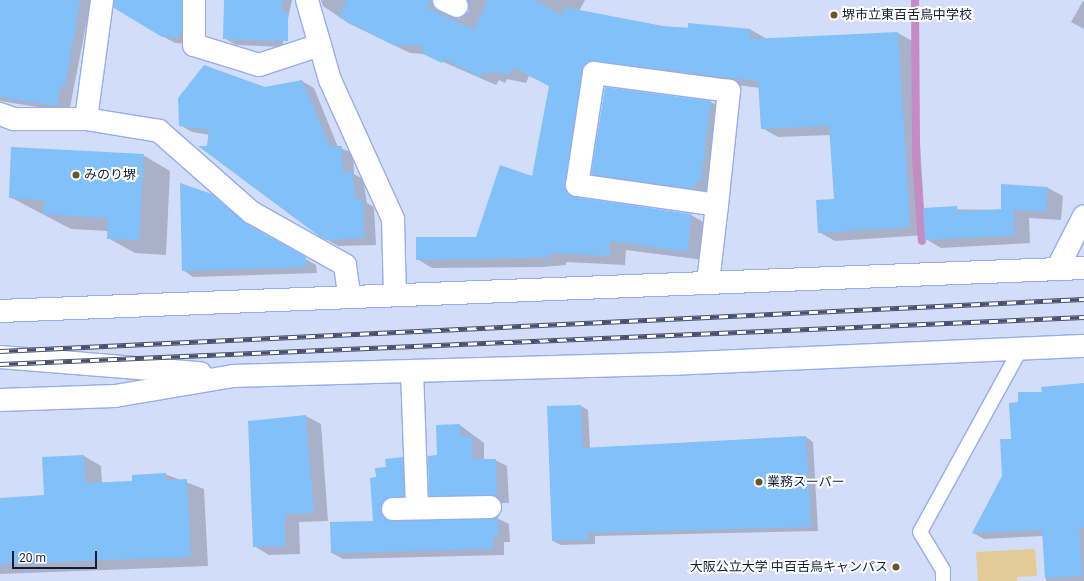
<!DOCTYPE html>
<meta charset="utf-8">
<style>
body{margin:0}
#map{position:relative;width:1084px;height:581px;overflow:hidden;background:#d2def9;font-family:Roboto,"Noto Sans JP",sans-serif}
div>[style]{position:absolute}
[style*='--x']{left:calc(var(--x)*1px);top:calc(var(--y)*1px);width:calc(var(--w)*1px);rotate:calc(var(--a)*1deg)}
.green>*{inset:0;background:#e2cb97}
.shadow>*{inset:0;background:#0003}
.stream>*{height:8px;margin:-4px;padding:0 4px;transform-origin:4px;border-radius:4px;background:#c58bc4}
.building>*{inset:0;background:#81c0f8}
.roads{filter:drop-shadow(1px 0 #93adee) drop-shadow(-1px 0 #93adee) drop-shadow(0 1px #93adee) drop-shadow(0 -1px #93adee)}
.lane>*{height:14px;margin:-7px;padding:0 7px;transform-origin:7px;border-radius:7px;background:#fff}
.street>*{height:22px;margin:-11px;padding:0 11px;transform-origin:11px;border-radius:11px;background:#fff}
.secondary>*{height:22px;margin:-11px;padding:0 11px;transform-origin:11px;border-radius:11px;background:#fff}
.rail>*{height:4.5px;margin-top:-2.25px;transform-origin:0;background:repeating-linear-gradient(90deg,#fff 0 9px,#47516b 0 18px);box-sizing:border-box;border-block:1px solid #47516b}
.dots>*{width:11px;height:11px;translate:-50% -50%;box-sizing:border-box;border:2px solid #fff;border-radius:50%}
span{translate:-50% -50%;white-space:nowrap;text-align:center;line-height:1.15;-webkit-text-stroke:4px #fff;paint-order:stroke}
.poi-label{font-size:13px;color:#131c35}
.left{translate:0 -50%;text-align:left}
.right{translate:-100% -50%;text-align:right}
.scale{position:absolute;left:12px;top:551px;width:85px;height:18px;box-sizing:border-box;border:2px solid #131c35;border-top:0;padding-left:5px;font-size:12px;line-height:14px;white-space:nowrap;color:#131c35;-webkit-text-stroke:3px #fff;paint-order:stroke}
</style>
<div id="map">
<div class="green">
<i style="clip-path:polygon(1035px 549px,1037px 576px,1017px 577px,1017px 581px,978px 581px,976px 552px)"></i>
</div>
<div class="shadow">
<i style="clip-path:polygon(0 0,91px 0,69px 112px,0 101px)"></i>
<i style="clip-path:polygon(120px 0,195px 0,188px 44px,175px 43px,162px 36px)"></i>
<i style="clip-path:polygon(225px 0,292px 0,282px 47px,236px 45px,224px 38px)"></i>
<i style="clip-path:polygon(321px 0,453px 0,447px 11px,459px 19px,469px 11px,467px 0,585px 0,579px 11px,663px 27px,751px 30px,767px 39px,898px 33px,914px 42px,924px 209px,1002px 210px,1002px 185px,1048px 188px,1063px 196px,1061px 220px,1029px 218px,1030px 243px,941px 248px,926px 239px,926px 235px,835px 241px,819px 232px,835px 200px,831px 135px,778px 137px,762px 128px,760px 88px,612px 69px,597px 80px,581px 199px,691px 215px,707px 224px,704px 260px,626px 250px,625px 265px,566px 262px,566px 265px,542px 267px,432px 268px,417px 259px,477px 238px,533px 177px,550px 86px,529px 76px,526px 83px,507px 79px,505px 83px,499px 80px,496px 85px,425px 54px,410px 53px,348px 23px,323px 6px)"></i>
<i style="clip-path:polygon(1083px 1px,1084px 1px,1084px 29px,1071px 22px)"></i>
<i style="clip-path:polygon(302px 81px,314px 88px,338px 147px,353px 153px,354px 174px,363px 179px,367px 203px,374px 207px,376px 245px,338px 246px,326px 239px,208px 147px,210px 135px,192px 132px,180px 125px)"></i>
<i style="clip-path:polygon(605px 88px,711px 102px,723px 109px,713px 187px,707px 186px,706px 195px,604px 181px,592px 174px)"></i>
<i style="clip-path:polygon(143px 155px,170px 171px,166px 255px,135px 253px,108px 238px,108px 231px,71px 229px,10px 197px)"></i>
<i style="clip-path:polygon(212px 195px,255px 230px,316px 265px,317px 273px,193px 277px,183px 270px)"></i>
<i style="clip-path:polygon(1084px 384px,1084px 581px,1046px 581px,1043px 536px,984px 539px,973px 533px,1003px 476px,1019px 403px,1043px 393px)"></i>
<i style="clip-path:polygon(581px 406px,588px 410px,590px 448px,806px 437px,813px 442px,818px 531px,595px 536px,595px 544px,561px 545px,553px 541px)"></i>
<i style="clip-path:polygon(306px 416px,321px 424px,328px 521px,299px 522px,300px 554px,269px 555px,254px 546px)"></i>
<i style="clip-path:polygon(460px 425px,484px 443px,484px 460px,495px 460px,507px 466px,509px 503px,442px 502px,430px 495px,438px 456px,437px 426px)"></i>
<i style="clip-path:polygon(84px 456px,101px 466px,102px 483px,133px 482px,165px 474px,204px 489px,208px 566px,0 574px,0 499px,45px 496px,43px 458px)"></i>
<i style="clip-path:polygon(402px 458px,414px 465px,415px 503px,392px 517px,394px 521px,497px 518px,509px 524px,510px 542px,504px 542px,504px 555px,343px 559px,332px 553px,374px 522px,377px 478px)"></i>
</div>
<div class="stream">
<i style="--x:915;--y:0;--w:160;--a:89.6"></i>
<i style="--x:916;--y:160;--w:81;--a:85.8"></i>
</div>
<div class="building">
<i style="clip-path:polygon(0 0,80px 0,65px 86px,60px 86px,57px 106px,0 97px)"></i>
<i style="clip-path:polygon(114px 0,182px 0,182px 30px,177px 38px,162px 37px,114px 8px)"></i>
<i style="clip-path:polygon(224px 0,283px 0,283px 12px,288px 12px,288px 41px,223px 39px)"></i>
<i style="clip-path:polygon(347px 0,431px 0,427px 8px,474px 30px,488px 0,534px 0,562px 15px,564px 7px,663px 26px,688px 28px,688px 23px,751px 29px,750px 39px,898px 32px,910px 227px,818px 233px,816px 200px,834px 199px,829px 126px,761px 129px,758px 81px,595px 61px,584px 65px,582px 71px,566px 190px,575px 197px,691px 214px,688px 252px,610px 241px,609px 256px,550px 253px,550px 257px,526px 258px,416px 260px,416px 237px,476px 237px,500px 165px,532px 176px,549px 86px,513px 67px,510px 75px,491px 71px,489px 75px,483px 72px,480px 77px,444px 59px,442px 63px,423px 54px,422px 46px,393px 45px,339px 17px)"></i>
<i style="clip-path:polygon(204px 65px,265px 87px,302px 80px,330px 146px,342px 146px,343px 172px,352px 172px,356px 200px,363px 200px,364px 238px,326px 240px,319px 236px,198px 146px,207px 146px,209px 130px,179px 126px,178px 98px)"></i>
<i style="clip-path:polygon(605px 87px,711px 101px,701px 182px,696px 180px,695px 189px,591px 174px)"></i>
<i style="clip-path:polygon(11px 147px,144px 154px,139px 240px,107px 239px,108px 218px,43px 214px,44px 200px,9px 198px)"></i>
<i style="clip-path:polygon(180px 183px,212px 194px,245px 223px,306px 257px,306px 267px,182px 271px)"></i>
<i style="clip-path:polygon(1001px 184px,1048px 187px,1046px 212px,1014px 210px,1015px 235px,925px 240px,923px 208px,957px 206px,958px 212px,1001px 209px)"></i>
<i style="clip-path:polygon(1084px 383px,1084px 527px,1079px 528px,1082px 576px,1045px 578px,1042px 530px,972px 533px,1002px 476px,1000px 439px,1011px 439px,1009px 403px,1018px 402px,1018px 392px,1042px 392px,1041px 387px)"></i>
<i style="clip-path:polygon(581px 405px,583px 448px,806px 436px,811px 527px,588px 533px,588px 540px,552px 541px,547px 406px)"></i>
<i style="clip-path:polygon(306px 415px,314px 513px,285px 514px,285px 546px,253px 547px,248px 421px)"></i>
<i style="clip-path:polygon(460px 424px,461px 436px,472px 436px,473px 459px,496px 459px,497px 497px,429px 496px,428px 456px,437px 455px,436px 425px)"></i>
<i style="clip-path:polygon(84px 455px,86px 483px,132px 481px,132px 475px,166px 473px,166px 480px,187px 479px,191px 557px,0 564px,0 498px,44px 495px,42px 457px)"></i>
<i style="clip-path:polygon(403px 457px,404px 496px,386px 499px,381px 509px,383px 516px,393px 522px,498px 517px,498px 536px,493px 536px,493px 549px,331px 553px,330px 522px,373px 521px,370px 478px,376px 477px,375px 468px,386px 467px,385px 459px)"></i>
</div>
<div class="roads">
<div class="lane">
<i style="--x:943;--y:581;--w:11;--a:-90"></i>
<i style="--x:943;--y:570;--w:44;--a:-121.2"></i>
<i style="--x:920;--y:532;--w:210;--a:-61.2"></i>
</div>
<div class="street">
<i style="--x:194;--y:0;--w:45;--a:90"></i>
<i style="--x:194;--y:45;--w:68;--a:17.1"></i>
<i style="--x:259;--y:65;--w:64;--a:-18.2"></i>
<i style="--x:307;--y:0;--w:83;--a:74"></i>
<i style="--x:330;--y:80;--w:153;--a:65.6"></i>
<i style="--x:393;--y:219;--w:74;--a:88.5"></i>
<i style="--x:444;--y:0;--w:14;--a:25"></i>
<i style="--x:0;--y:114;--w:15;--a:20"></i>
<i style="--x:14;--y:119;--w:72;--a:0"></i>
<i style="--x:86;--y:119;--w:74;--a:9.3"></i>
<i style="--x:159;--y:131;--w:123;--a:41.4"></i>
<i style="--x:251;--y:212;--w:108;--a:29.4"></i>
<i style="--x:345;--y:265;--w:30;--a:82"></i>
<i style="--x:86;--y:119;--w:120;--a:-82.3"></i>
<i style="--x:1057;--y:269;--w:59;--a:-63"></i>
<i style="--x:708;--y:282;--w:78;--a:-83.3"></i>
<i style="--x:717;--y:205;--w:115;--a:-84"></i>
<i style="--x:729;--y:91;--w:136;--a:-172.4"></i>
<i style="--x:594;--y:73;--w:113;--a:98.6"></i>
<i style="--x:577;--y:185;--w:141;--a:8.1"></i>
<i style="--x:412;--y:371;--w:137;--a:87.9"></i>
<i style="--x:393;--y:509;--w:97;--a:-1.2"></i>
</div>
<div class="secondary">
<i style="--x:0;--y:311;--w:1085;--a:-2.27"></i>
<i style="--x:0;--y:357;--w:201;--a:4.6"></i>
<i style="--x:0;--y:400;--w:115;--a:-2"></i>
<i style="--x:115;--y:396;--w:120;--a:-9.6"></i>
<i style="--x:233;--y:376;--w:436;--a:-1.6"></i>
<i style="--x:669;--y:364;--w:415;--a:-2.5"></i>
</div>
</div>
<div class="rail">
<i style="--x:0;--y:351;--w:1085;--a:-2.75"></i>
<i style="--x:0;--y:364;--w:1085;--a:-2.48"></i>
</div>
<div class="dots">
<i style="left:834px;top:15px;background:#695523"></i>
<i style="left:76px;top:175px;background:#695523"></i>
<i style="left:759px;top:482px;background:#695523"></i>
<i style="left:896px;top:567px;background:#695523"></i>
</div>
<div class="poi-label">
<span class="left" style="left:842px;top:15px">堺市立東百舌鳥中学校</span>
<span class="left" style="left:84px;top:175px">みのり堺</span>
<span class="left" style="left:767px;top:482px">業務スーパー</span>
<span class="right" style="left:888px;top:567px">大阪公立大学 中百舌鳥キャンパス</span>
</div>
<div class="scale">20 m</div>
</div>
